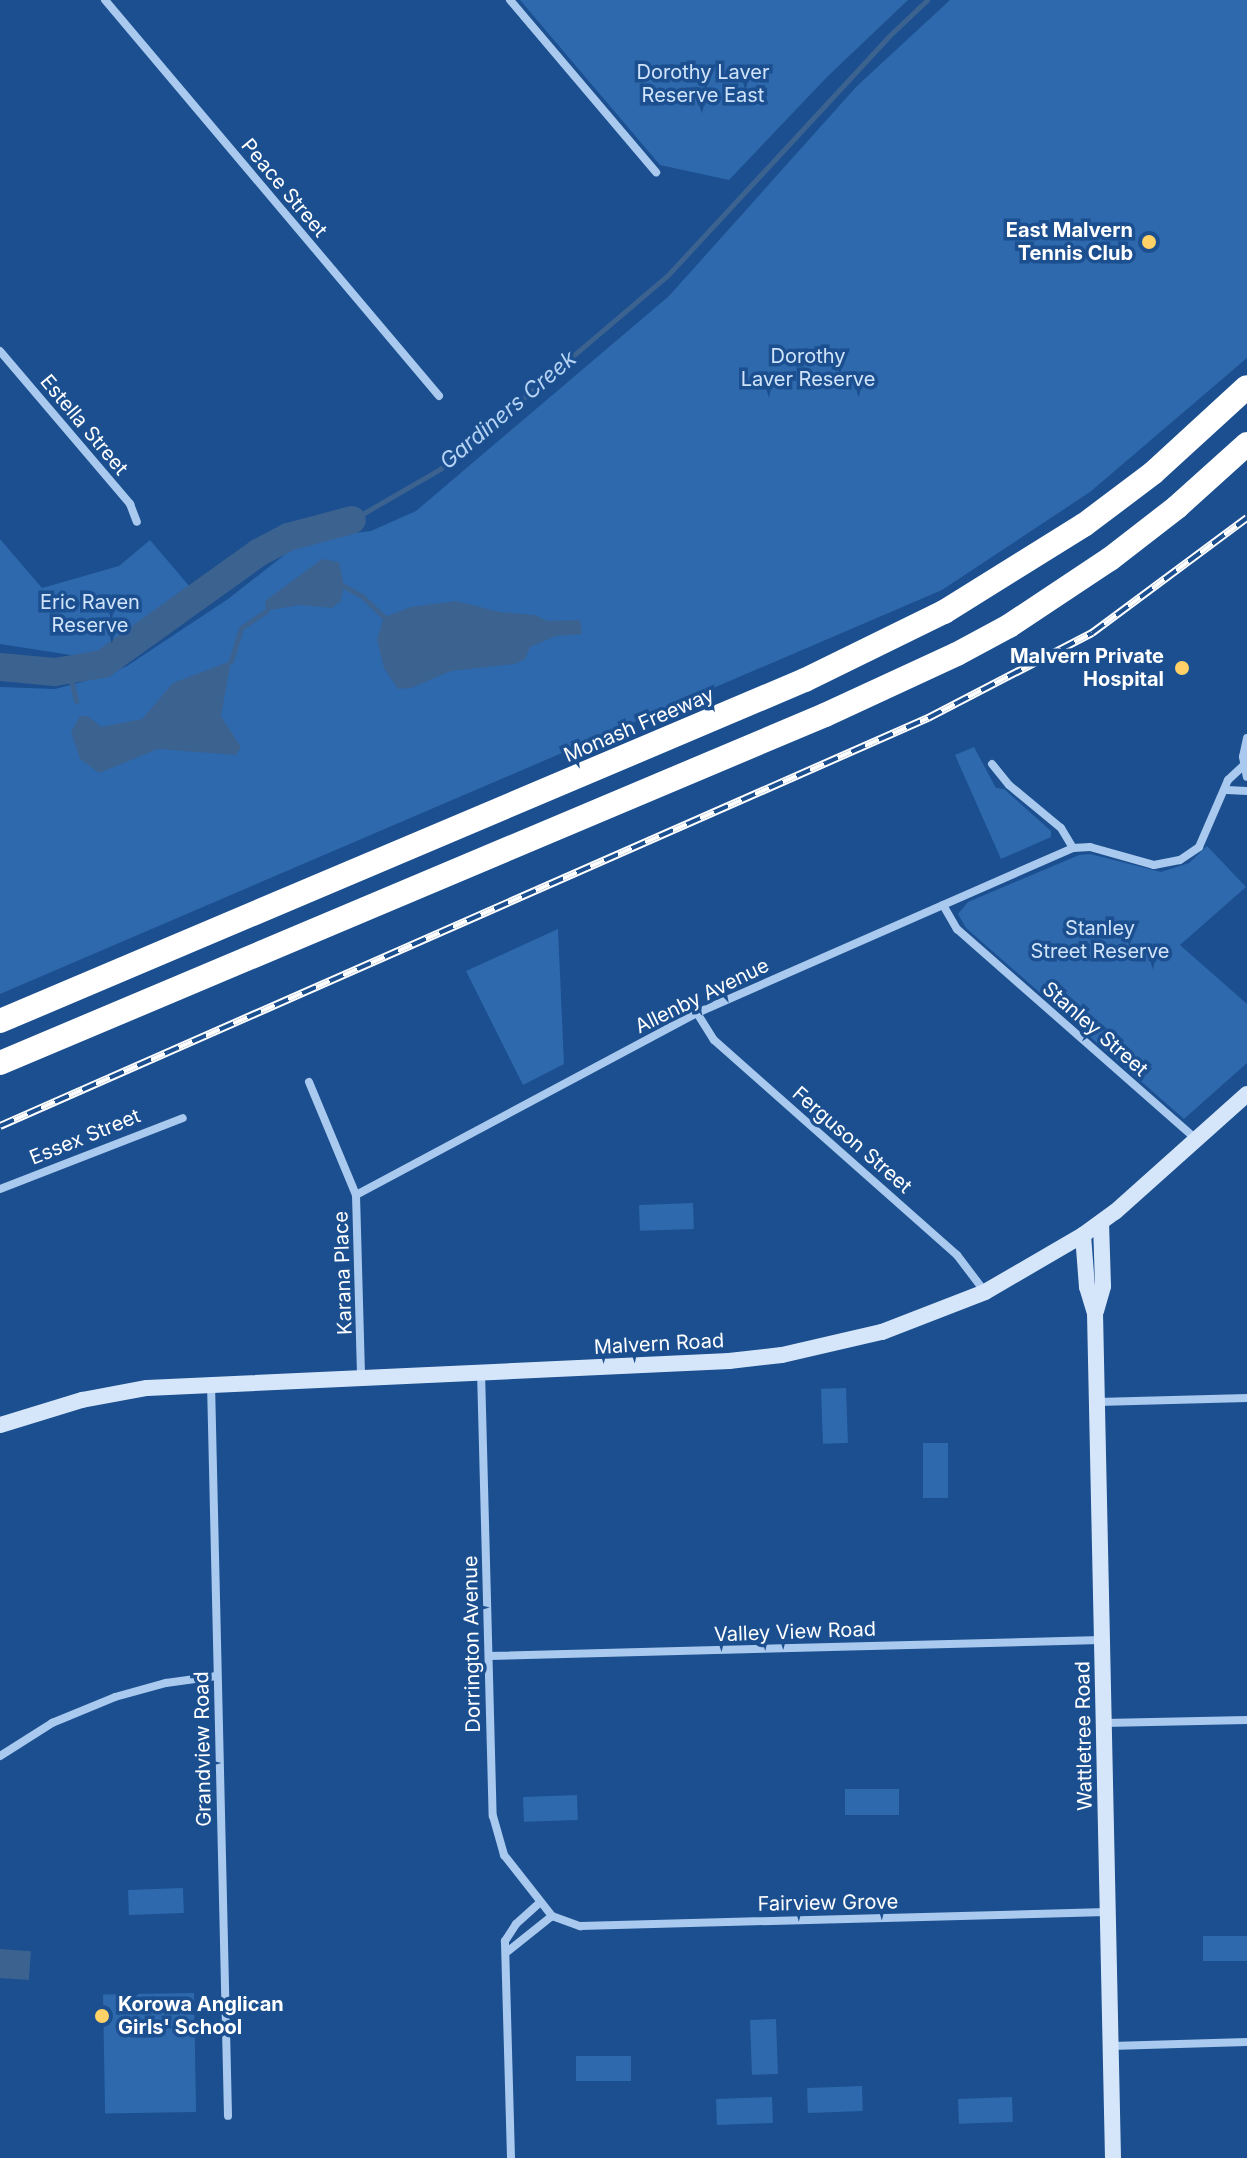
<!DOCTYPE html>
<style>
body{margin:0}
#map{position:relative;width:1247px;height:2158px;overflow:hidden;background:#1b4f8f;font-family:Inter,sans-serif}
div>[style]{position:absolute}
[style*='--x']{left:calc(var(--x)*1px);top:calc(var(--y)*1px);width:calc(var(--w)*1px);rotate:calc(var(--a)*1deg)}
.green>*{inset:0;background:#2e69ad;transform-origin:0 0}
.water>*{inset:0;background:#3c6290;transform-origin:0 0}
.stream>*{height:5px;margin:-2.5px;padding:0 2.5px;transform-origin:2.5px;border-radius:2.5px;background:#3c6290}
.river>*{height:28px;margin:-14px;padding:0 14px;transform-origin:14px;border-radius:14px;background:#3c6290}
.minor>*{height:8px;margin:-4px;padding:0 4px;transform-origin:4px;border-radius:4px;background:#a9c9ee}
.secondary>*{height:16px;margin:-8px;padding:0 8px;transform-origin:8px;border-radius:8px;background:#d6e6fa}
.motorway>*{height:24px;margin:-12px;padding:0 12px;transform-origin:12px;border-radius:12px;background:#fff}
.rail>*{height:8px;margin-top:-4px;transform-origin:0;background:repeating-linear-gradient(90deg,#1b4f8f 0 15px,#fff 0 30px);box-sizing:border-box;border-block:2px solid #fff}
.dots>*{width:22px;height:22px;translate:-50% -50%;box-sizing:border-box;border:4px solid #1b4f8f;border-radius:50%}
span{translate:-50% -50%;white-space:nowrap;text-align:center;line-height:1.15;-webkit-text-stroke:7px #1b4f8f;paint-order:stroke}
.park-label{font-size:20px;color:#cfe3fa}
.street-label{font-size:20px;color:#fff}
.poi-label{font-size:20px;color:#fff;font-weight:700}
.right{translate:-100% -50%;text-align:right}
.left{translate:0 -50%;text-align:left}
.water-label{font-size:22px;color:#b5d3f5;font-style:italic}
</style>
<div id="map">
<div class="green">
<i style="clip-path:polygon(520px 0,908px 0,827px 77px,729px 180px,660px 165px)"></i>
<i style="clip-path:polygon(950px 0,1247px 0,1247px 358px,1090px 492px,942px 590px,0 994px,0 687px,55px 689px,101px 677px,127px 666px,228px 599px,297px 545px,315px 538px,371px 531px,416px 511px,669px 296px,857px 86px)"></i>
<i style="clip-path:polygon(0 539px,42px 588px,119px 566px,150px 540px,190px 587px,105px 651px,77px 656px,0 644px)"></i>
<i style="clip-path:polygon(974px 747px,996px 788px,1004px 789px,1051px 831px,1051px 837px,1001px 859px,955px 755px)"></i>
<i style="clip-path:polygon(1207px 846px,1246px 887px,1180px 945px,1247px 1004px,1247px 1063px,1184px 1119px,966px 928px,958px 914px,968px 902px,1079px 855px,1090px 854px,1161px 872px,1189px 863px)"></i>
<i style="clip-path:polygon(558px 929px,564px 1064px,523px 1085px,466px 971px)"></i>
<i style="left:693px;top:1203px;width:26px;height:54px;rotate:88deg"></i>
<i style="left:846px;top:1388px;width:55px;height:25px;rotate:88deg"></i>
<i style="left:923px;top:1443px;width:25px;height:55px"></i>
<i style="left:899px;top:1789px;width:26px;height:54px;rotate:90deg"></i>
<i style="left:577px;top:1795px;width:25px;height:54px;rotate:88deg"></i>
<i style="left:183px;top:1888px;width:25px;height:55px;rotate:88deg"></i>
<i style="left:1247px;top:1936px;width:25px;height:44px;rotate:90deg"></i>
<i style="left:194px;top:1993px;width:119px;height:91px;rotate:89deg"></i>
<i style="left:776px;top:2019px;width:55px;height:26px;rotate:88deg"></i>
<i style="left:631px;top:2056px;width:25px;height:55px;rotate:90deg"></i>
<i style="left:862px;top:2086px;width:25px;height:55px;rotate:88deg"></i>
<i style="left:772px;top:2097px;width:26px;height:56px;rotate:88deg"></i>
<i style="left:1012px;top:2097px;width:25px;height:54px;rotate:88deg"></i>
</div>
<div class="water">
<i style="clip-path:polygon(322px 559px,339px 562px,344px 586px,341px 601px,332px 608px,300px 605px,266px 611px,265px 601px)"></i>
<i style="clip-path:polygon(456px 601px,500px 612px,535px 615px,547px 621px,580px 620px,582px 634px,556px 636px,530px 647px,525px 659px,515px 664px,451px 671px,411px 688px,398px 689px,384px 668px,377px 639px,384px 617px,411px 607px)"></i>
<i style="clip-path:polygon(231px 661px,221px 716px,241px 747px,236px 755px,158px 749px,99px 773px,80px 759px,71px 732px,80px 716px,88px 716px,101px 727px,142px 719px,173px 683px)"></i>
<i style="left:0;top:1949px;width:31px;height:29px;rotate:4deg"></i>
</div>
<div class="stream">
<i style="--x:352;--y:520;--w:102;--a:-30.1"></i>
<i style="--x:440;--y:469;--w:298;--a:-40.4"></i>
<i style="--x:667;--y:276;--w:326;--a:-47.2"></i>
<i style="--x:888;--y:37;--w:54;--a:-43.5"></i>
<i style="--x:344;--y:586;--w:22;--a:30"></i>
<i style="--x:363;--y:597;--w:29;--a:44"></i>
<i style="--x:231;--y:661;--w:34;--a:-73"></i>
<i style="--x:241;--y:628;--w:30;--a:-34"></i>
<i style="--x:69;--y:672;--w:30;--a:76"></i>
</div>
<div class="river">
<i style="--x:0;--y:667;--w:55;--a:5.2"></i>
<i style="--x:55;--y:672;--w:49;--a:-9.5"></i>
<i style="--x:103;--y:664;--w:191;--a:-35.6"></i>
<i style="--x:258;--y:553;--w:34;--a:-28"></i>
<i style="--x:288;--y:537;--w:66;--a:-14.9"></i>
</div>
<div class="minor">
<i style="--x:105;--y:0;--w:518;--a:49.85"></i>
<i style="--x:510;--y:0;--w:226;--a:49.7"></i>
<i style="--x:0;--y:351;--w:201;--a:49.6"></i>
<i style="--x:130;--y:504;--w:19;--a:69"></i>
<i style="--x:1247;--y:738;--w:19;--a:102"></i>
<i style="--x:1243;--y:757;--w:20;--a:79"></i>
<i style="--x:992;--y:764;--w:27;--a:51"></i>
<i style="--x:1009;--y:785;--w:67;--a:39.6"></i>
<i style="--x:1061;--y:828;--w:23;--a:59"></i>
<i style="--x:1227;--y:790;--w:20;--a:3"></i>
<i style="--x:943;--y:905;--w:28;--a:60"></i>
<i style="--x:957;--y:929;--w:320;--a:41.3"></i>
<i style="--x:697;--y:1013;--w:32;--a:58"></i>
<i style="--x:714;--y:1040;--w:324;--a:41.5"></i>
<i style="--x:957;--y:1255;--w:46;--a:52.9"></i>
<i style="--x:309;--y:1082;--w:122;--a:67.4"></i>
<i style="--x:356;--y:1195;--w:181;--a:88.4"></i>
<i style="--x:0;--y:1189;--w:196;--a:-21.2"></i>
<i style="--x:356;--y:1195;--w:387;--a:-28.1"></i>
<i style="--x:697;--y:1013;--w:411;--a:-23.7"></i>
<i style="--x:1073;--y:848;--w:17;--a:-3"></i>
<i style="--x:1090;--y:847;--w:66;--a:15.7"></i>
<i style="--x:1154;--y:865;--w:26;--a:-11"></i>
<i style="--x:1180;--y:860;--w:23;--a:-34"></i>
<i style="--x:1199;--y:847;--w:73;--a:-66.6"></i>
<i style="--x:1228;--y:780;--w:22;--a:-43"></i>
<i style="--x:481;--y:1371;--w:445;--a:88.5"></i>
<i style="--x:493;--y:1816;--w:41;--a:74.2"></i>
<i style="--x:504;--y:1855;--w:78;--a:51.8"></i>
<i style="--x:552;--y:1916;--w:30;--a:20"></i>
<i style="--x:580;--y:1926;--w:527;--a:-1.52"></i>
<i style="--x:211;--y:1383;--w:733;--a:88.67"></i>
<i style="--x:1097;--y:1402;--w:150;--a:-1.5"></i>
<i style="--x:489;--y:1656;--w:612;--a:-1.5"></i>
<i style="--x:1104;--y:1723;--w:143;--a:-1.2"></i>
<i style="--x:0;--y:1756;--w:62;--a:-32.4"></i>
<i style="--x:52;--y:1723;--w:68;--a:-22.4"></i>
<i style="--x:115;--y:1697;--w:53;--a:-15.4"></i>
<i style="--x:166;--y:1683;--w:51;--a:-7.8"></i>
<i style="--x:508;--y:1951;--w:56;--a:-38.5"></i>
<i style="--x:1111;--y:2046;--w:136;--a:-1.7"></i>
<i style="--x:511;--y:2158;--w:217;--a:-91.6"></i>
<i style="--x:505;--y:1941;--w:20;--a:-57"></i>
<i style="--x:516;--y:1924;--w:31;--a:-42"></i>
</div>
<div class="secondary">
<i style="--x:1083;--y:1235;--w:52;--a:85.6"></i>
<i style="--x:1087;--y:1287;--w:27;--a:73"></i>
<i style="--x:1095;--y:1313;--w:845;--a:88.78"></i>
<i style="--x:1096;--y:1311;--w:26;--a:-74"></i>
<i style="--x:1103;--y:1286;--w:63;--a:-91.8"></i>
<i style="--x:0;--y:1425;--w:86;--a:-17"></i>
<i style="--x:82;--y:1400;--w:66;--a:-10.5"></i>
<i style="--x:147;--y:1388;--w:583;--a:-2.66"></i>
<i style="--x:729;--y:1361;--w:53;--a:-6.5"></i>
<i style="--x:782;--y:1355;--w:103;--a:-13"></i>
<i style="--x:882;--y:1332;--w:110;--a:-21.2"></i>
<i style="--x:985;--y:1292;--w:113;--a:-30.2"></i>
<i style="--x:1083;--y:1235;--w:39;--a:-36"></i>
<i style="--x:1115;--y:1212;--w:177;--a:-41.8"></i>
</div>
<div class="motorway">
<i style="--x:0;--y:1021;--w:874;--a:-22.96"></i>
<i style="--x:805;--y:680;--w:155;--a:-26.1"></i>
<i style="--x:944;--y:612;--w:165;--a:-31.9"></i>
<i style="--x:1084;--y:525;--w:86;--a:-37"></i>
<i style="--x:1153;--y:473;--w:127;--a:-42.5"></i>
<i style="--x:0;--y:1063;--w:895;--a:-22.87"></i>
<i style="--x:825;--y:715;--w:145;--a:-24.8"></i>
<i style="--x:957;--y:654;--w:59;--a:-28.3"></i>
<i style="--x:1009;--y:626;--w:121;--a:-33.6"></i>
<i style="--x:1110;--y:559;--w:85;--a:-37.8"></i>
<i style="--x:1177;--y:507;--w:94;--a:-42"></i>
</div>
<div class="rail">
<i style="--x:0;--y:1126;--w:1014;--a:-23.73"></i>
<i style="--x:928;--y:718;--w:185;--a:-27.4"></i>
<i style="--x:1092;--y:633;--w:193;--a:-36.6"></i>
</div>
<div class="dots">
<i style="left:1149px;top:242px;background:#ffd166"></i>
<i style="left:1182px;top:668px;background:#ffd166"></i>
<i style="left:102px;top:2016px;background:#ffd166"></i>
</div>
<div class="park-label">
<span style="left:703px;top:84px">Dorothy Laver<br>Reserve East</span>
<span style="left:808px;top:368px">Dorothy<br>Laver Reserve</span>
<span style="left:90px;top:614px">Eric Raven<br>Reserve</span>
<span style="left:1100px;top:940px">Stanley<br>Street Reserve</span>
</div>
<div class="street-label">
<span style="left:284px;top:188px;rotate:50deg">Peace Street</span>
<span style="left:84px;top:425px;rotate:50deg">Estella Street</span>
<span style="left:639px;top:725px;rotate:-23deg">Monash Freeway</span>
<span style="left:702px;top:996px;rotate:-26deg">Allenby Avenue</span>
<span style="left:1095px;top:1029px;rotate:41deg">Stanley Street</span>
<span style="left:85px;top:1137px;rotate:-22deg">Essex Street</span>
<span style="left:852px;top:1140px;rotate:41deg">Ferguson Street</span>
<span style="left:343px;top:1273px;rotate:-92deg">Karana Place</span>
<span style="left:659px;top:1344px;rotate:-3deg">Malvern Road</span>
<span style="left:795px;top:1632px;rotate:-2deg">Valley View Road</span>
<span style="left:472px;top:1644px;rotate:-91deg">Dorrington Avenue</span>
<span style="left:1084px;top:1736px;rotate:-91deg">Wattletree Road</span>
<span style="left:203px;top:1749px;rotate:-91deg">Grandview Road</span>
<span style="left:828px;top:1903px;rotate:-1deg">Fairview Grove</span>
</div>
<div class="poi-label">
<span class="right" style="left:1133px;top:242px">East Malvern<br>Tennis Club</span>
<span class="right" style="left:1164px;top:668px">Malvern Private<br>Hospital</span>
<span class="left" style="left:118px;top:2016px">Korowa Anglican<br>Girls' School</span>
</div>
<div class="water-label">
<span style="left:508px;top:410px;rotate:-40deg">Gardiners Creek</span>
</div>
</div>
